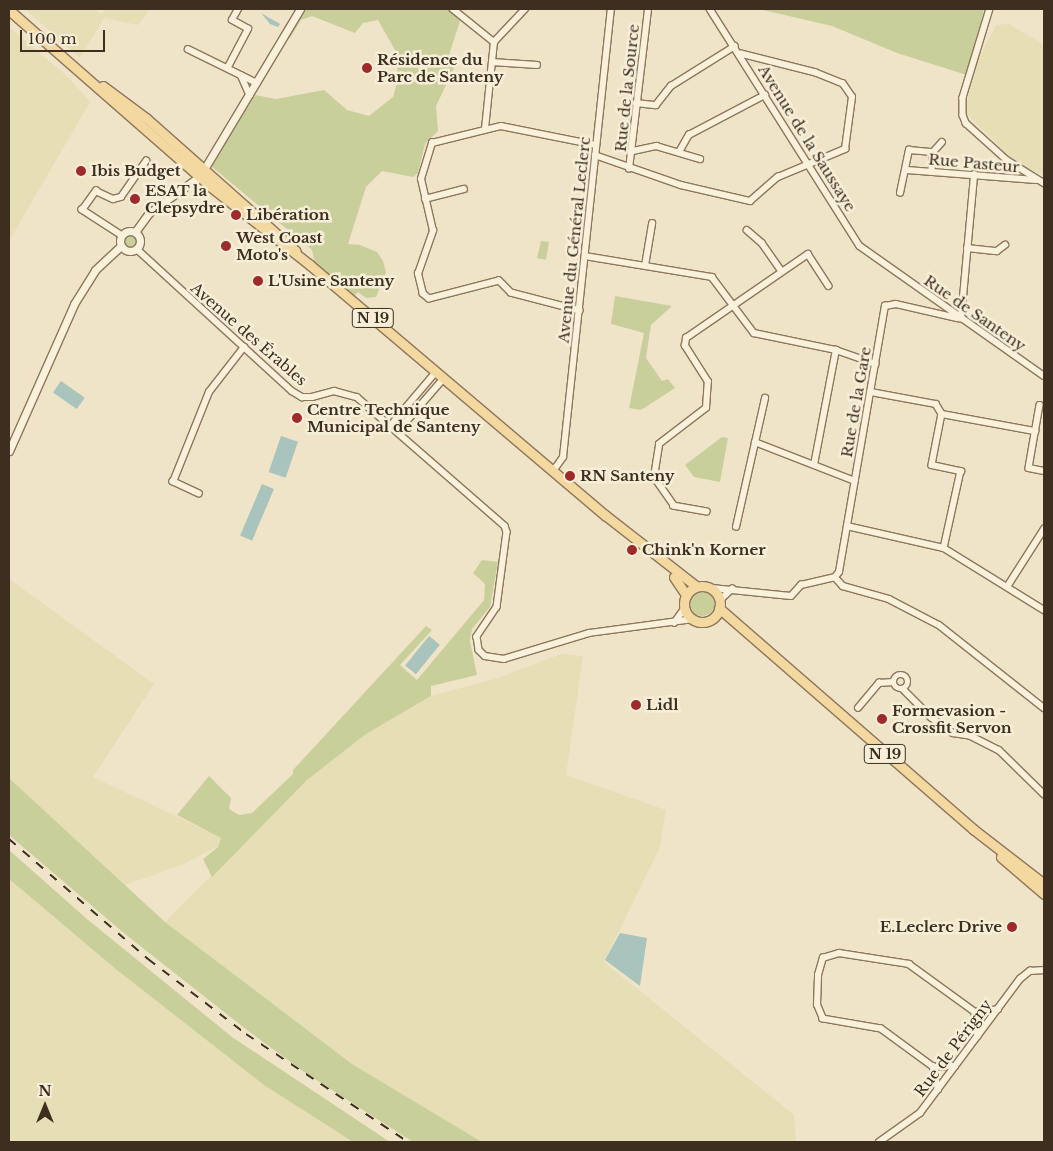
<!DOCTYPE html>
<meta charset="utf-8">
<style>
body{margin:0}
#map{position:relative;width:1053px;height:1151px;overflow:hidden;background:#f0e4c8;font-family:"Libre Baskerville",serif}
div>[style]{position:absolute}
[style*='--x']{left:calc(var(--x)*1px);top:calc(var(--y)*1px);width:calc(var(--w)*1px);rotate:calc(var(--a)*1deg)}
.farmland>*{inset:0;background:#e6deb5}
.green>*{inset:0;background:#c9cf9b}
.round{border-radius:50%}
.water>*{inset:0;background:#a9c4bc;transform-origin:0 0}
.roads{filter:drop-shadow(1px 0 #8d765c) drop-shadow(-1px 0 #8d765c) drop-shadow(0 1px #8d765c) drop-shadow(0 -1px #8d765c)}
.minor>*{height:5.5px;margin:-2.75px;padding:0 2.75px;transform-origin:2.75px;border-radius:2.75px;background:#faf1dc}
.minor>.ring{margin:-2.75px;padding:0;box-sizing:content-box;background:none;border:5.5px solid #faf1dc;border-radius:50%}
.tertiary>*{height:7px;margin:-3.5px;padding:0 3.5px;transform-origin:3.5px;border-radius:3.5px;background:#faf1dc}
.tertiary>.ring{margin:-3.5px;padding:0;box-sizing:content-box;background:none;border:7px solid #faf1dc;border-radius:50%}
.primary>*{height:9px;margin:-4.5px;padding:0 4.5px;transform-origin:4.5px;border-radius:4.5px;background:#f3d9a0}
.primary>.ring{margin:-4.5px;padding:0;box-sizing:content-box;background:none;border:9px solid #f3d9a0;border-radius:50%}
.rail>*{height:2px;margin-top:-1px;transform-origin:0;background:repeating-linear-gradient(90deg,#3d2e20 0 9px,transparent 0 18px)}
.dots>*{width:14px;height:14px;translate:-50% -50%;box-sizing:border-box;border:2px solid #f7eed8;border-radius:50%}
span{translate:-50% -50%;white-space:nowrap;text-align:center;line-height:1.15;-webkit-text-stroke:5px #f7eed8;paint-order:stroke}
.shield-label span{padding:1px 4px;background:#f7eed8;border:1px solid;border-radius:4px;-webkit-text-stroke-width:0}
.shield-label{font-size:14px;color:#3d2e20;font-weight:700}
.poi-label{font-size:15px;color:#3d2e20;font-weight:700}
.left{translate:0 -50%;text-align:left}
.right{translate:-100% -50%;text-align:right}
.street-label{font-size:15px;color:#3d2e20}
.frame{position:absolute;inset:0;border:10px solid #3d2e20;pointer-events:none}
.north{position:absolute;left:20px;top:1081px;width:50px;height:50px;-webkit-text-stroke:4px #f7eed8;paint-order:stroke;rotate:0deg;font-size:14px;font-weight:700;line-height:20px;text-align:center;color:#3d2e20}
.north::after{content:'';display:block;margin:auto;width:18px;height:22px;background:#3d2e20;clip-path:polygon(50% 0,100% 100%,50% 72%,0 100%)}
.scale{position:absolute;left:20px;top:30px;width:85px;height:22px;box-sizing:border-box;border:2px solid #3d2e20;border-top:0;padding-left:6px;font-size:15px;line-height:18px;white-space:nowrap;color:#3d2e20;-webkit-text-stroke:4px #f7eed8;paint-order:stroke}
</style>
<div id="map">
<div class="farmland">
<i style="clip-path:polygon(25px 9px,93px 9px,102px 14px,105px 9px,150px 9px,138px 25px,104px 18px,80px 58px)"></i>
<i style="clip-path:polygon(1009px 24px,1044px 45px,1044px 176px,1014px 161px,967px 114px,970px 76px,996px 25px)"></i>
<i style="clip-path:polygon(9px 27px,69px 78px,90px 102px,9px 241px)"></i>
<i style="clip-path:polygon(9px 579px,154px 684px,93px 777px,222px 838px,218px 846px,184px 864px,125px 885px,9px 778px)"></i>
<i style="clip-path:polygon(561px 654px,583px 656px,566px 775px,666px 810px,660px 847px,604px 962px,794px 1115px,796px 1142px,482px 1142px,352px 1064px,165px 922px,307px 780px,366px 734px,431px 696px,498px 678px)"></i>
<i style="clip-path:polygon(9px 879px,117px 970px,264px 1085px,353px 1142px,9px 1142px)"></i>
</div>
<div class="green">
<i style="clip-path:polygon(303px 9px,445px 9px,453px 10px,461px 18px,449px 55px,456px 64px,436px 106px,438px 131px,425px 144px,418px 173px,413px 177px,382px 171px,366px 187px,348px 244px,360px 245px,377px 252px,383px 261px,386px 272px,376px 297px,366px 298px,358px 292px,353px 297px,316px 268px,312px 250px,211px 166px,255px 95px,276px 99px,324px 90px,347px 110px,369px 116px,393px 97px,398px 79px,396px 52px,378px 20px,363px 23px,355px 33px,312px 16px,301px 20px,290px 38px,287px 38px)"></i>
<i style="clip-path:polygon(759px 9px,984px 9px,970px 76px,897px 53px,832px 26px)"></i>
<i class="round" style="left:124.5px;top:235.5px;width:11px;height:11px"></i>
<i style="clip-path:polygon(541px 241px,549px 242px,546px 260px,537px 258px)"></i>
<i style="clip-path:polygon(615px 296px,672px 306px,651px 325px,646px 358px,662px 381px,668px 379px,675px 388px,641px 410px,629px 408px,644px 333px,611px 324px)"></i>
<i style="clip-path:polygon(722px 437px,728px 438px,720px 482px,694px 477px,685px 465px)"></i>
<i style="clip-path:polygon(482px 560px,498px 562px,490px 607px,472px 629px,470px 641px,477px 675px,431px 686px,431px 696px,366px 734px,307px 780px,212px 877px,203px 859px,218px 847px,221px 838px,177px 815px,209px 776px,231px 798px,229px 809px,239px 815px,252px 813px,293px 774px,293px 770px,426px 626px,432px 630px,400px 665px,417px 680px,484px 600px,485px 584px,473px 573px)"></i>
<i class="round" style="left:689px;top:590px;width:26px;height:26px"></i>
<i style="clip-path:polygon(9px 778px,165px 922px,352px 1064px,482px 1142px,413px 1142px,307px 1074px,247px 1030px,125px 934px,9px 835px)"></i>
<i style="clip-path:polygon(9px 850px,87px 919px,232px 1037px,390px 1142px,353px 1142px,264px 1085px,117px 970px,9px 879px)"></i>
</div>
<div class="water">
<i style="clip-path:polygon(261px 13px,280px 24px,278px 27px,270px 24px)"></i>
<i style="left:61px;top:381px;width:29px;height:14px;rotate:35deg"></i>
<i style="left:281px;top:436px;width:18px;height:38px;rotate:19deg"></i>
<i style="left:262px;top:484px;width:13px;height:56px;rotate:23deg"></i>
<i style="left:429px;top:636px;width:14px;height:38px;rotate:39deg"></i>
<i style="clip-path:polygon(620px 933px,647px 938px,640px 986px,605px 960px)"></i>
</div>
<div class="roads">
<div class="minor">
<i style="--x:453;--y:9;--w:53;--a:38.8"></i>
<i style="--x:710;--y:9;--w:280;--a:57.7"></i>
<i style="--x:860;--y:246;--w:225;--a:35.2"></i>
<i style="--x:990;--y:9;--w:93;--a:106.9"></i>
<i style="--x:963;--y:98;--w:17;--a:90"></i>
<i style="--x:963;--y:115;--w:9;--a:69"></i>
<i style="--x:966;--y:123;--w:55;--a:42.1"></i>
<i style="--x:1007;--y:160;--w:44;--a:31.9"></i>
<i style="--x:494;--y:42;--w:45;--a:-46.8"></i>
<i style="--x:188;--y:49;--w:77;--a:26.2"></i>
<i style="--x:492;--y:62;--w:45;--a:3.8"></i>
<i style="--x:228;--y:67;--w:43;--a:-62.2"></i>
<i style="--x:248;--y:29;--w:18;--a:-151"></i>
<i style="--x:232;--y:20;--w:13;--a:-61"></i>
<i style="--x:241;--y:75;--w:22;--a:66"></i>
<i style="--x:636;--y:103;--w:20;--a:6"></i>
<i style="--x:656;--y:105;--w:24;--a:-52"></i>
<i style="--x:671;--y:86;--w:75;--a:-32"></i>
<i style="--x:485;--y:129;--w:87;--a:-84.1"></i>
<i style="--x:633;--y:151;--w:24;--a:-12"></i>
<i style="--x:656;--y:146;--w:46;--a:16.5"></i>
<i style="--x:679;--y:152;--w:20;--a:-60"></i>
<i style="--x:689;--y:135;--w:86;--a:-27.8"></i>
<i style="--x:933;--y:152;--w:13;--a:-48"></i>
<i style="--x:595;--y:155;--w:91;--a:19.2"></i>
<i style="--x:681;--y:185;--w:71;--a:13.1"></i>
<i style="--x:750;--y:201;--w:37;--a:-41"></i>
<i style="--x:778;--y:177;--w:73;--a:-22.7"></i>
<i style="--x:845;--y:149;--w:52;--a:-82.3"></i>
<i style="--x:852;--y:97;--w:16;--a:-125"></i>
<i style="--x:843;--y:84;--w:29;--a:-158"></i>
<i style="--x:816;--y:73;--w:77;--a:-165.8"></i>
<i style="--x:629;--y:169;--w:161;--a:-83.2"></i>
<i style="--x:907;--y:170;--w:129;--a:4.4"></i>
<i style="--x:900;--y:193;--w:44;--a:-78.2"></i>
<i style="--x:909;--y:150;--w:24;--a:5"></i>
<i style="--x:933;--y:152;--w:20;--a:93"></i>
<i style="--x:425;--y:199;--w:40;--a:-14.4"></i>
<i style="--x:747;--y:230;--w:20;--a:41"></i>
<i style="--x:762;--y:243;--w:33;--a:55"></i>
<i style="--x:122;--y:236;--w:48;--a:-147"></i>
<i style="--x:82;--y:210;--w:24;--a:-54"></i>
<i style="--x:96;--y:191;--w:19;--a:25"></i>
<i style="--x:113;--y:199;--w:8;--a:-14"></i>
<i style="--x:121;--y:197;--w:44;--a:-55.2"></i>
<i style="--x:967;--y:248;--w:30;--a:6"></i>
<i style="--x:997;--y:251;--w:10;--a:-37"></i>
<i style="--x:137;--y:249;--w:210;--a:42.5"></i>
<i style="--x:292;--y:391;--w:12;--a:31"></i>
<i style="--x:302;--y:397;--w:10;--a:0"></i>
<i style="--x:312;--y:397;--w:23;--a:-15"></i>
<i style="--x:334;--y:391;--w:24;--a:15"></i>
<i style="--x:357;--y:397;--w:196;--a:41.1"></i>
<i style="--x:505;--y:526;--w:6;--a:72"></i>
<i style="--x:507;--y:532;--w:76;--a:97.6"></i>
<i style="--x:497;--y:607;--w:36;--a:124"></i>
<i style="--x:477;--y:637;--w:13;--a:81"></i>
<i style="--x:479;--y:650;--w:8;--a:45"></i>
<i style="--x:485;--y:656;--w:19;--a:9"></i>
<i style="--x:504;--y:659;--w:89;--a:-17"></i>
<i style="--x:589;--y:633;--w:106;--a:-7.6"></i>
<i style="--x:585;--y:256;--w:129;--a:9.4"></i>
<i style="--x:712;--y:277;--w:70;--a:53.1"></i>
<i style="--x:754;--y:333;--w:84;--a:11.7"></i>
<i style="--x:836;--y:350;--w:42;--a:19.3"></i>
<i style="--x:645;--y:266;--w:43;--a:-80.5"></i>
<i style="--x:580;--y:311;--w:71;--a:-165.4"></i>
<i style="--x:511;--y:293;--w:17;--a:-135"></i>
<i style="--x:499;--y:281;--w:72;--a:165.6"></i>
<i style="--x:429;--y:299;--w:8;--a:-140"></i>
<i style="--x:423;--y:294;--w:21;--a:-104"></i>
<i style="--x:418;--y:274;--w:46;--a:-70.8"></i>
<i style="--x:433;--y:231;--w:53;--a:-103"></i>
<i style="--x:421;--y:179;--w:38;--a:-73"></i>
<i style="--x:432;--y:143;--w:71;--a:-13.8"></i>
<i style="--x:501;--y:126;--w:97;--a:11.3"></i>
<i style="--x:961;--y:319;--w:145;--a:-84.8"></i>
<i style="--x:871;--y:392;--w:66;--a:10.5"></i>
<i style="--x:936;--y:404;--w:12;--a:59"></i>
<i style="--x:942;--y:414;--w:95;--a:10.4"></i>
<i style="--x:1040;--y:405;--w:64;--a:99.9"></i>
<i style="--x:1029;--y:468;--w:15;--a:11"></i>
<i style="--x:942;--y:414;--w:52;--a:101.1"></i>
<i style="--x:932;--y:465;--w:30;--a:12"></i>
<i style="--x:961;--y:471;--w:79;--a:102.4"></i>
<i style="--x:391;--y:425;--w:70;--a:-49.7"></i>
<i style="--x:398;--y:431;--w:70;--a:-49"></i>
<i style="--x:755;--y:442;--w:107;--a:21.3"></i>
<i style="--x:814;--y:465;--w:117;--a:-79.2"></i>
<i style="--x:553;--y:471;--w:17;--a:-54"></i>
<i style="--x:563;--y:457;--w:451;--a:-83.9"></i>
<i style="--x:199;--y:494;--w:29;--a:-155"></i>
<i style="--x:173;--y:482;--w:97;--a:-68.2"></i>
<i style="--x:209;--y:392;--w:57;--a:-52.1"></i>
<i style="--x:707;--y:512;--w:34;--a:-170"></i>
<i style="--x:674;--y:506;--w:35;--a:-125"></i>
<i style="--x:654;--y:477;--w:33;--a:-81"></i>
<i style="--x:659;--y:444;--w:59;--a:-37.5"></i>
<i style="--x:706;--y:408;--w:26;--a:-86"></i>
<i style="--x:708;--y:382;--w:43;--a:-122.6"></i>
<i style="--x:685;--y:346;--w:8;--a:-83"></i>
<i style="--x:686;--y:338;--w:148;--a:-34.5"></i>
<i style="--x:808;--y:254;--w:38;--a:57"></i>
<i style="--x:847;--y:526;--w:99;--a:12.8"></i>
<i style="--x:944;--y:548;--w:118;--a:31.8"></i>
<i style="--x:736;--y:527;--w:132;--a:-77.3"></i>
<i style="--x:835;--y:577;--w:6;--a:-51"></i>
<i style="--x:839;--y:572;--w:270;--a:-80.2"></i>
<i style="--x:885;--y:306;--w:11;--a:-10"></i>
<i style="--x:896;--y:304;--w:63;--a:12.9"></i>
<i style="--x:835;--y:577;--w:12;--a:48"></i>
<i style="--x:843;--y:586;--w:48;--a:15.8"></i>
<i style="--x:889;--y:599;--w:56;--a:27.5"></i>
<i style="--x:939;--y:625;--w:134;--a:38.3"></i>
<i style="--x:1007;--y:587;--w:69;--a:-57.5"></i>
<i style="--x:712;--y:588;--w:79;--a:5.8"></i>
<i style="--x:791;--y:596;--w:15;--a:-48"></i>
<i style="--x:801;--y:585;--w:35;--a:-13"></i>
<i style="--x:719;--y:601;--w:18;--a:-43"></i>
<i style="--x:674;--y:623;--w:19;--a:-54"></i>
<i class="ring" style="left:894px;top:675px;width:8.5px;height:8.5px"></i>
<i style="--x:903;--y:689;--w:40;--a:45"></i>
<i style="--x:931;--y:717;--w:27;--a:36"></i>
<i style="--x:953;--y:733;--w:18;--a:9"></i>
<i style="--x:971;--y:736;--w:31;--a:27"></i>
<i style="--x:999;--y:750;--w:63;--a:44.4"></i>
<i style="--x:858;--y:708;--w:33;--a:-50"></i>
<i style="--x:879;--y:683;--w:14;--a:-4"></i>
<i style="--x:975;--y:1012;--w:24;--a:83"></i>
<i style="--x:933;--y:1067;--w:22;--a:-3"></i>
<i style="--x:938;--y:1090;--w:24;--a:-102"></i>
<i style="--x:933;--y:1067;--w:64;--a:-143.8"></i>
<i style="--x:881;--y:1029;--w:59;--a:-170.2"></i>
<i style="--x:823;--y:1019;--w:15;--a:-113"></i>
<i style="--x:817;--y:1005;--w:30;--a:-88"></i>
<i style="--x:818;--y:975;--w:18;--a:-74"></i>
<i style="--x:823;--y:958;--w:17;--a:-17"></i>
<i style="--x:839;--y:953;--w:71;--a:8.9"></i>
<i style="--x:909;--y:964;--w:82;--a:36"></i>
<i style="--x:975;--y:1012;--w:23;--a:-7"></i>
<i style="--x:879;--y:1142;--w:50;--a:-35.3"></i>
<i style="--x:920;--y:1113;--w:167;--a:-53.3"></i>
<i style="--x:1020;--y:979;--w:13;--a:-39"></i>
<i style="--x:1030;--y:971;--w:14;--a:-4"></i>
</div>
<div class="tertiary">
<i class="ring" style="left:120px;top:231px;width:13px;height:13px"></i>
<i style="--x:135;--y:232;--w:24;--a:-54"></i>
<i style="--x:149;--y:213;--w:63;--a:-36"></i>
<i style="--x:200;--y:176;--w:195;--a:-59.1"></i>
<i style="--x:9;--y:451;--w:161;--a:-66.1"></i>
<i style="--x:74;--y:304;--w:40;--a:-58"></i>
<i style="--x:95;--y:270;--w:35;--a:-43"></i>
</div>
<div class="primary">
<i style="--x:9;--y:10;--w:269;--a:41.2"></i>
<i style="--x:211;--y:187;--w:126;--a:38.2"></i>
<i style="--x:310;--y:265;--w:387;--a:40.3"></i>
<i style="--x:605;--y:515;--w:115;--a:38"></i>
<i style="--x:103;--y:86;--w:54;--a:36.7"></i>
<i style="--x:146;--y:118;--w:200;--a:41.6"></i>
<i style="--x:674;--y:577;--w:22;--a:56"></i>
<i class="ring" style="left:684px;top:586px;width:27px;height:27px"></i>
<i style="--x:719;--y:608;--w:337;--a:41"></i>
<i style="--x:973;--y:829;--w:90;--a:37.8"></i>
<i style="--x:1001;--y:857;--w:57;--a:40.7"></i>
</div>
</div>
<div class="rail">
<i style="--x:9;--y:839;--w:184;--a:40.8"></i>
<i style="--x:148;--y:959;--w:123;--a:37.4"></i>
<i style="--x:246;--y:1034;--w:195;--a:33.7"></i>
</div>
<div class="dots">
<i style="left:367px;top:68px;background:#9e2a2b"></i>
<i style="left:81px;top:171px;background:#9e2a2b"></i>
<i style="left:135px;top:199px;background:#9e2a2b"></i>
<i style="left:236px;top:215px;background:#9e2a2b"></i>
<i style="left:226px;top:246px;background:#9e2a2b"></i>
<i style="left:258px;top:281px;background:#9e2a2b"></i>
<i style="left:297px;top:418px;background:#9e2a2b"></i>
<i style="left:570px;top:476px;background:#9e2a2b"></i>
<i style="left:632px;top:550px;background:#9e2a2b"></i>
<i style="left:636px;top:705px;background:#9e2a2b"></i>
<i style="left:882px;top:719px;background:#9e2a2b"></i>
<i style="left:1012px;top:927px;background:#9e2a2b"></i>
</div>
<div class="shield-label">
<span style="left:373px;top:318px">N 19</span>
<span style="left:885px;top:754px">N 19</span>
</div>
<div class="poi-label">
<span class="left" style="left:377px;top:68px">Résidence du<br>Parc de Santeny</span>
<span class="left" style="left:91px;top:171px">Ibis Budget</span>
<span class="left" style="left:145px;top:199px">ESAT la<br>Clepsydre</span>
<span class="left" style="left:246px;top:215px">Libération</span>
<span class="left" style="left:236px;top:246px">West Coast<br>Moto's</span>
<span class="left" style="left:268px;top:281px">L'Usine Santeny</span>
<span class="left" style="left:307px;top:418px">Centre Technique<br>Municipal de Santeny</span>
<span class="left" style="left:580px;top:476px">RN Santeny</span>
<span class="left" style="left:642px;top:550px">Chink'n Korner</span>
<span class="left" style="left:646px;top:705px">Lidl</span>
<span class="left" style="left:892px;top:719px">Formevasion -<br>Crossfit Servon</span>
<span class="right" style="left:1002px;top:927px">E.Leclerc Drive</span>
</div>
<div class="street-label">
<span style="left:627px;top:88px;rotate:-84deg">Rue de la Source</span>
<span style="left:807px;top:138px;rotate:58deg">Avenue de la Saussaye</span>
<span style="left:974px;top:163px;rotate:5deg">Rue Pasteur</span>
<span style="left:574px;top:240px;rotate:-84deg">Avenue du Général Leclerc</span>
<span style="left:975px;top:313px;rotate:35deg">Rue de Santeny</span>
<span style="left:249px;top:334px;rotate:41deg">Avenue des Érables</span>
<span style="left:856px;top:402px;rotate:-80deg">Rue de la Gare</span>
<span style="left:953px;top:1048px;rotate:-53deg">Rue de Périgny</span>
</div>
<div class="frame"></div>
<div class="north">N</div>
<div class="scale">100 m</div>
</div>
